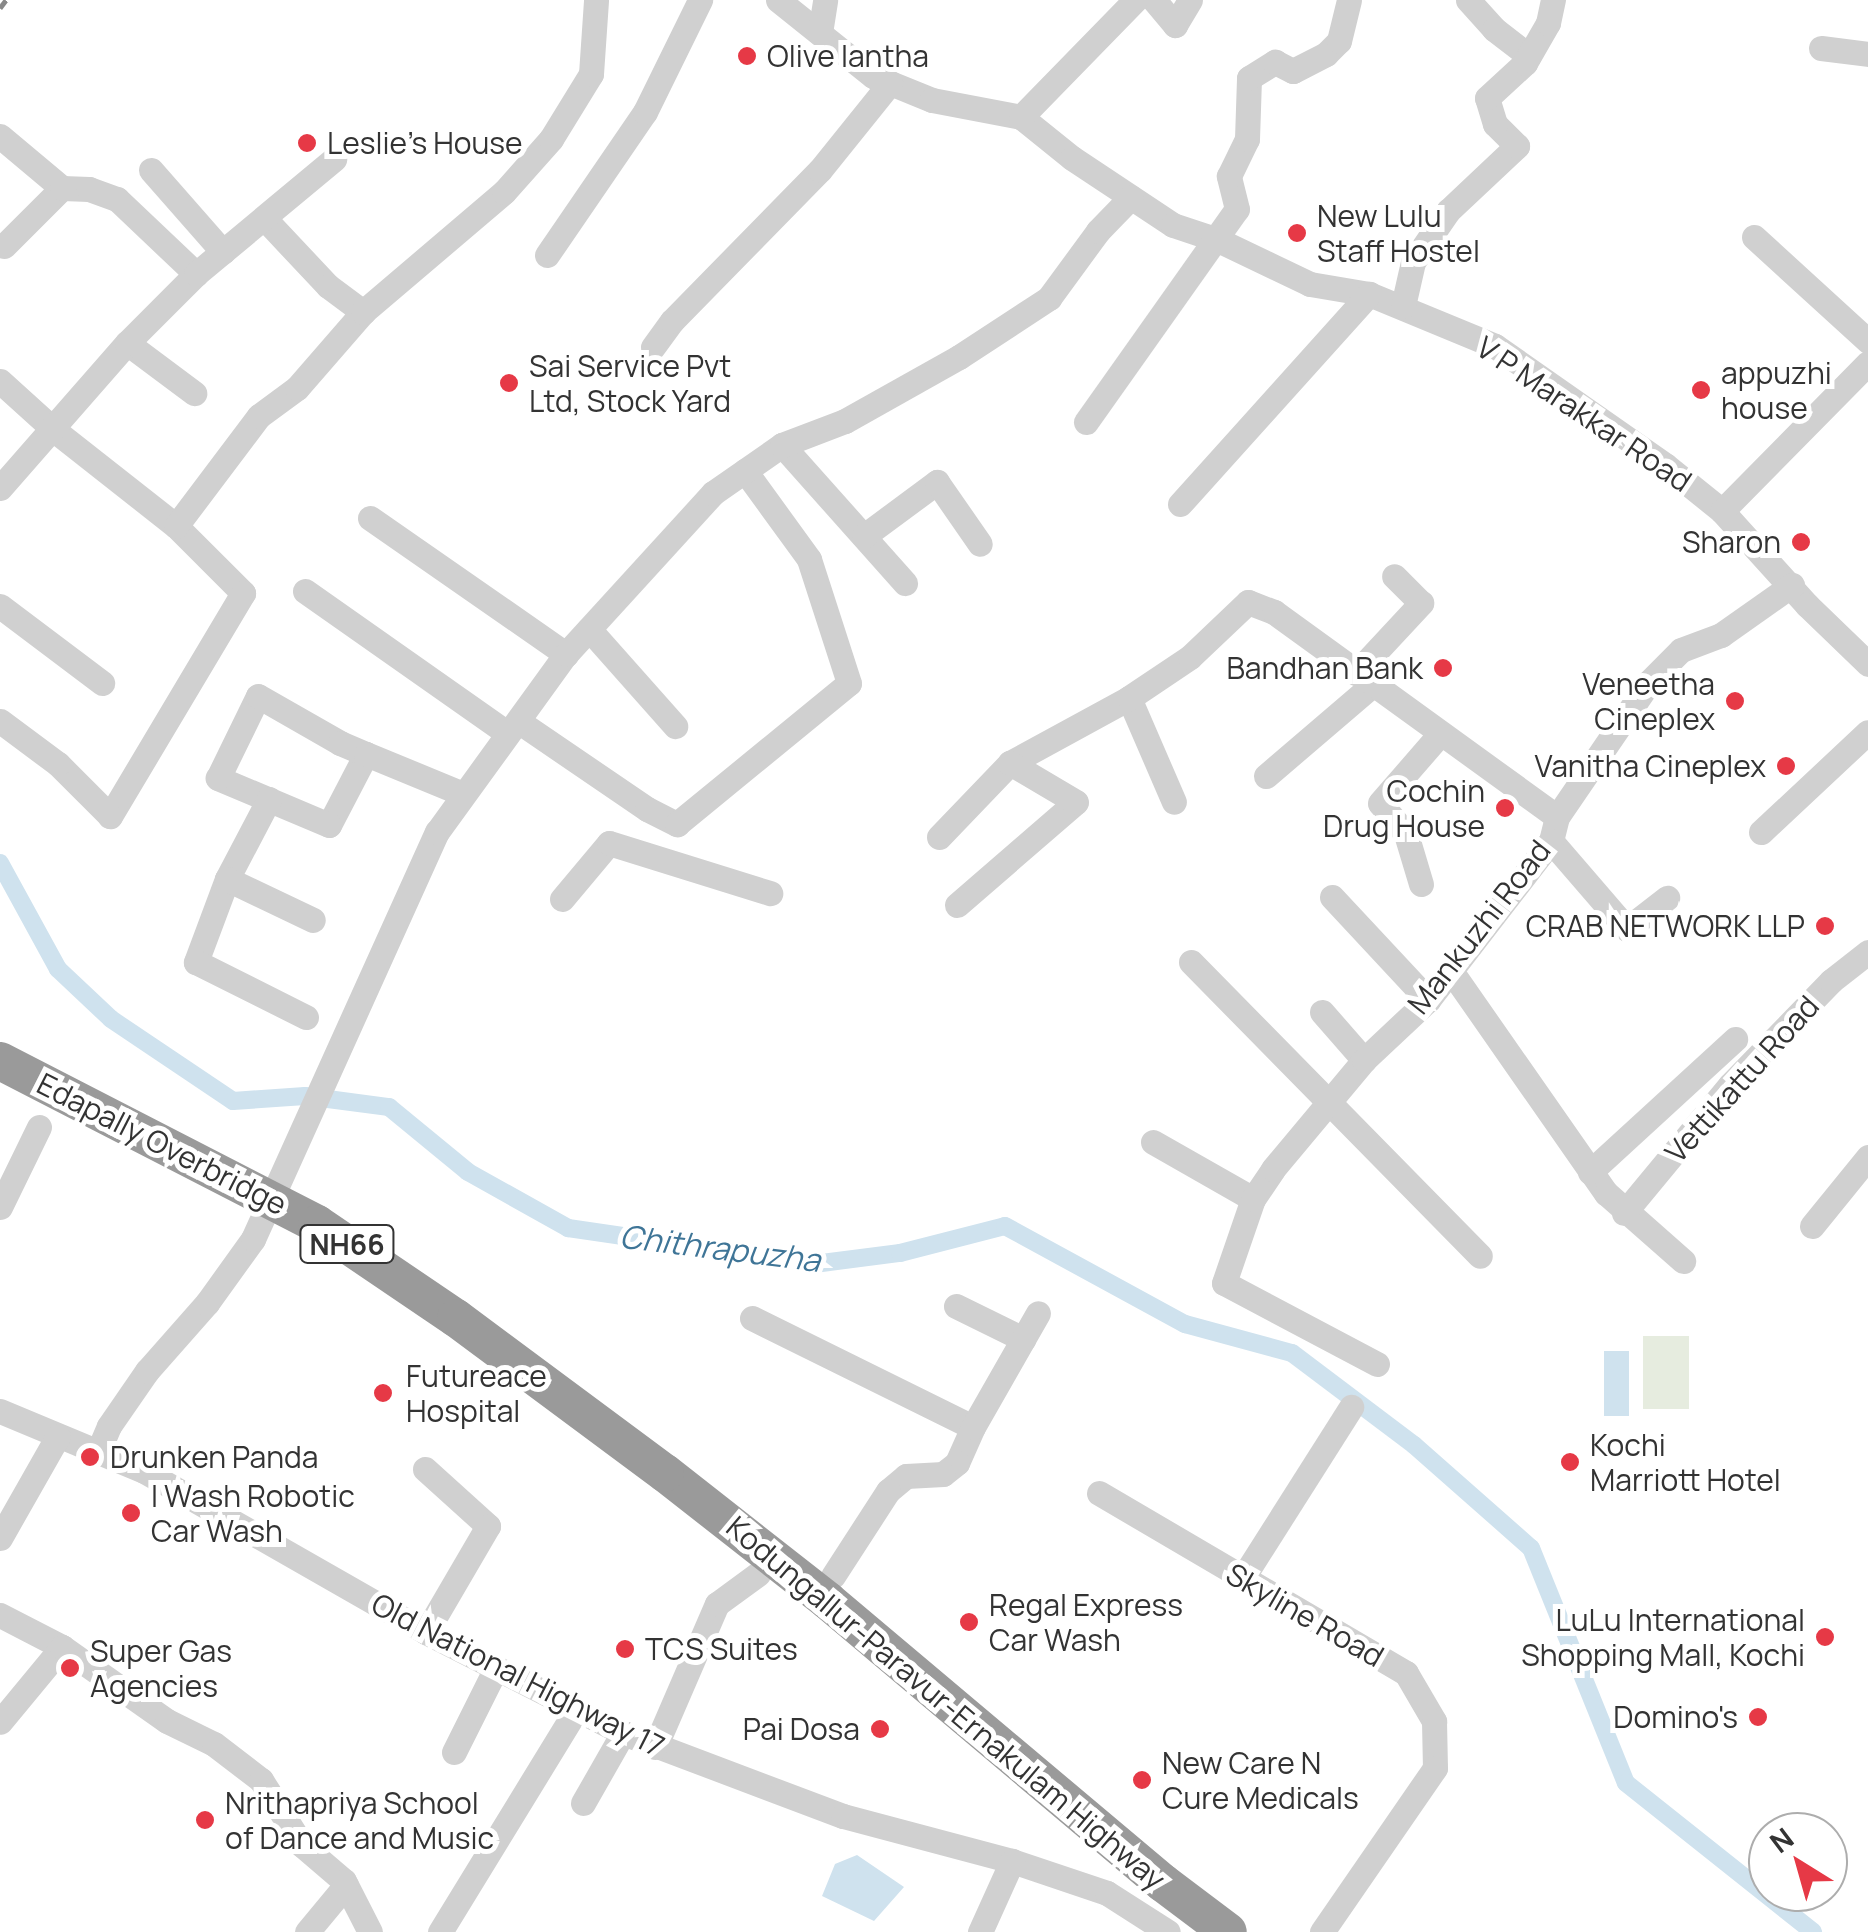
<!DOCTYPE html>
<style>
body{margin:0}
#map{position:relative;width:1868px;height:1932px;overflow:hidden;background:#fff;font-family:Manrope,sans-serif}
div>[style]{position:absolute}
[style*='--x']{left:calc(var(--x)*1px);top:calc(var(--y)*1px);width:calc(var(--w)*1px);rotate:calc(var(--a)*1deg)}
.green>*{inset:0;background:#e6ecdf;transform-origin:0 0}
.water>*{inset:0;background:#cfe2ee;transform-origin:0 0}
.canal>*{height:18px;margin:-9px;padding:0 9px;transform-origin:9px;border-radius:9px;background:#cfe2ee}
.minor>*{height:25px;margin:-12.5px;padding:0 12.5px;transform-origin:12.5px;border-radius:12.5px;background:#d0d0d0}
.highway>*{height:38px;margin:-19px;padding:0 19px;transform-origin:19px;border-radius:19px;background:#9a9a9a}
.rail>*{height:5px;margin-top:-2.5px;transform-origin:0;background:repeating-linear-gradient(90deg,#888 0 10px,transparent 0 18px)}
.highway-bridge>*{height:38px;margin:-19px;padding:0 19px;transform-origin:19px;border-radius:19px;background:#9a9a9a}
.dots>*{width:28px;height:28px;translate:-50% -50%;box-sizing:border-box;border:5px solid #fff;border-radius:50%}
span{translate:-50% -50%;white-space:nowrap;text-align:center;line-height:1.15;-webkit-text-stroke:10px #fff;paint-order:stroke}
.shield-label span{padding:2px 8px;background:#fff;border:2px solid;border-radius:8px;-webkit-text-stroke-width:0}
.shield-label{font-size:28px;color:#333;font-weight:700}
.poi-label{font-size:30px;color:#333}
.left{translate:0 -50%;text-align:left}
.right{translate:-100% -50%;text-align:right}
.street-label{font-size:30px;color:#333}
.water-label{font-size:32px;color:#3f7597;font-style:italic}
.north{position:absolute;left:1748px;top:1812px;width:100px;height:100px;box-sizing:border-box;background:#fff;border:2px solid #adadad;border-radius:50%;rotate:323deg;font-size:28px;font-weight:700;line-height:40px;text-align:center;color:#333}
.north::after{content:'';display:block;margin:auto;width:35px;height:45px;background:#e63946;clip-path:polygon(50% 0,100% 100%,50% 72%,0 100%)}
</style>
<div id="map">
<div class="green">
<i style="left:1643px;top:1336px;width:46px;height:73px"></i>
</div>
<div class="water">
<i style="left:1604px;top:1351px;width:25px;height:65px"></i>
<i style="clip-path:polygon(857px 1855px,904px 1887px,874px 1921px,822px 1896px,835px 1864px)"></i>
</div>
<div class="canal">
<i style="--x:0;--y:863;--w:121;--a:61.3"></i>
<i style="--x:58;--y:969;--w:73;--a:43.3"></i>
<i style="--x:111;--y:1019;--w:147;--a:33.9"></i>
<i style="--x:233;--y:1101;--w:72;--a:-4"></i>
<i style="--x:305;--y:1096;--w:85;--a:7.5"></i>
<i style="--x:389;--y:1107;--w:102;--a:39.4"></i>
<i style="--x:468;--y:1172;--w:115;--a:29.2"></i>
<i style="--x:568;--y:1228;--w:249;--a:8.3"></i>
<i style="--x:814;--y:1264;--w:87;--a:-7.3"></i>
<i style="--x:900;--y:1253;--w:108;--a:-14.4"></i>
<i style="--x:1005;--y:1226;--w:205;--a:28.6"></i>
<i style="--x:1185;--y:1324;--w:111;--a:15.2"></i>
<i style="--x:1292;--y:1353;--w:153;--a:37"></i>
<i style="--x:1414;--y:1445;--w:156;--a:41.4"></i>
<i style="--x:1531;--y:1548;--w:253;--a:68"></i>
<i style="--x:1626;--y:1783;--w:239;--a:38.5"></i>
</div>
<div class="minor">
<i style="--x:778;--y:0;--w:122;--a:38.7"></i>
<i style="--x:873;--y:76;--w:64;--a:22.1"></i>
<i style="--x:932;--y:100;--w:91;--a:10.8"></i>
<i style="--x:1021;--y:117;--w:65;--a:38.8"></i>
<i style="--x:1072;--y:158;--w:121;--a:33.6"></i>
<i style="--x:1173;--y:225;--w:47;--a:18.4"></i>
<i style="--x:1218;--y:240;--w:102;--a:25.6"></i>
<i style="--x:1310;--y:284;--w:60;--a:9.6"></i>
<i style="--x:1369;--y:294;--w:136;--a:22.4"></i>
<i style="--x:1495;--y:346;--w:208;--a:35"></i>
<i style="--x:1665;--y:465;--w:73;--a:38.9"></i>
<i style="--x:1722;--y:511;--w:127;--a:47.9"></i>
<i style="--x:1807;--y:605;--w:85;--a:44"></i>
<i style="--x:1154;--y:0;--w:33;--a:50"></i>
<i style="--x:1175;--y:25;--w:29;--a:-59"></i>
<i style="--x:1468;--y:0;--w:39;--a:48"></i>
<i style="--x:1494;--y:29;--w:44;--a:37.6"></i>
<i style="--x:820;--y:33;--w:33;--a:-81"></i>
<i style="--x:1821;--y:48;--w:47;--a:7.3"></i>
<i style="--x:1021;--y:117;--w:163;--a:-45.7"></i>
<i style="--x:0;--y:136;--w:81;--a:40"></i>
<i style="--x:151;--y:170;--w:109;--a:48.7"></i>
<i style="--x:265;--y:219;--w:92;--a:46.8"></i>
<i style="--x:328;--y:286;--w:44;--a:36.6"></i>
<i style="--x:1754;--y:237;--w:154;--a:42.4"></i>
<i style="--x:4;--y:246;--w:82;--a:-45"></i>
<i style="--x:62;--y:188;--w:27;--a:2"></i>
<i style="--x:89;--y:189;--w:30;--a:20"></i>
<i style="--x:117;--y:199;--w:109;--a:43.5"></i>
<i style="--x:547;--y:255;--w:173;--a:-55.6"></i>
<i style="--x:645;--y:112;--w:125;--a:-63.8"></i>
<i style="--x:1403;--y:306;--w:45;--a:-77.2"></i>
<i style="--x:1413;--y:262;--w:62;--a:-55.5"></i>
<i style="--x:1448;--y:211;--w:95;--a:-43.3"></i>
<i style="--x:1517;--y:146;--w:31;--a:-135"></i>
<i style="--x:1495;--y:124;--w:27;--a:-107"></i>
<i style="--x:1487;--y:98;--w:52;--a:-42.6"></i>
<i style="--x:1525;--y:63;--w:46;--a:-60.1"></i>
<i style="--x:1548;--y:23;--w:24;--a:-78"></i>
<i style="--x:127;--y:343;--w:84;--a:36.7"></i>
<i style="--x:653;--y:347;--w:32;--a:-54"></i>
<i style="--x:672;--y:321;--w:211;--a:-45.6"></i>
<i style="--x:820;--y:170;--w:112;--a:-51.2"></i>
<i style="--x:0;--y:381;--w:73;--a:42.2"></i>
<i style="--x:54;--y:430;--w:155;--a:38.2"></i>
<i style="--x:176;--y:526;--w:95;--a:45"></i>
<i style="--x:243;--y:593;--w:260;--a:120.8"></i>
<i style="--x:110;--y:816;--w:74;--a:-135"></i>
<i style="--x:58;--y:764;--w:72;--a:-143.4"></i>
<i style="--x:1086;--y:422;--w:261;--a:-54.7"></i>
<i style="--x:1237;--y:209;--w:34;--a:-104"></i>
<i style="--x:1229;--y:176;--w:41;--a:-64.1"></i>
<i style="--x:1247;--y:139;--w:61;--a:-88.1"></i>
<i style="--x:1249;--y:78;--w:31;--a:-32"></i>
<i style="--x:1275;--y:62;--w:20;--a:27"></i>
<i style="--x:1293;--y:71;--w:37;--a:-27"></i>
<i style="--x:1326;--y:54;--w:18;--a:-45"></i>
<i style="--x:1339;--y:41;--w:42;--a:-76.3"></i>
<i style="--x:782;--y:445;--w:185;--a:48.3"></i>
<i style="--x:0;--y:488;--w:193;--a:-48.8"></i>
<i style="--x:127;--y:343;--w:98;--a:-45"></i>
<i style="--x:196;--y:274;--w:180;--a:-39.8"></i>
<i style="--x:1180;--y:504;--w:283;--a:-48"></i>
<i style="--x:1722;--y:511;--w:208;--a:-45.4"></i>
<i style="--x:370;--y:518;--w:239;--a:34.8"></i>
<i style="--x:176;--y:526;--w:138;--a:-53"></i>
<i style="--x:259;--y:416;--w:47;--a:-36.4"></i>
<i style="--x:297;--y:388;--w:101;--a:-49"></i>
<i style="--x:363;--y:312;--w:185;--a:-40.4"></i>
<i style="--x:504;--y:192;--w:71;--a:-48.4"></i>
<i style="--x:551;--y:139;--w:76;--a:-58.4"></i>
<i style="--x:591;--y:74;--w:74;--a:-86.1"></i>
<i style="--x:864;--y:536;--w:91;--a:-36.5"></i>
<i style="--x:937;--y:482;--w:75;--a:55.3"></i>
<i style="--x:305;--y:591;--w:247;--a:35.1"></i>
<i style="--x:0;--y:606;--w:128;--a:37"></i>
<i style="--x:589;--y:629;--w:130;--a:48.4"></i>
<i style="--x:1356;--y:673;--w:96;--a:-47.1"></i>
<i style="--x:1421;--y:603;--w:38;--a:-135"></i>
<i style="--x:1129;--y:698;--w:113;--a:66.6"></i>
<i style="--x:518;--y:721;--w:156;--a:34.3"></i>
<i style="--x:647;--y:809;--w:34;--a:27"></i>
<i style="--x:677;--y:824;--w:222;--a:-39.3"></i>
<i style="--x:849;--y:683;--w:130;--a:-107.9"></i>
<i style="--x:809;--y:559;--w:109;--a:-126"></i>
<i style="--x:366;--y:754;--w:80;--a:117.5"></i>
<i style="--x:329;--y:825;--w:121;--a:-157.1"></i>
<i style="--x:218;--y:778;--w:91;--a:-64"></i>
<i style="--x:258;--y:696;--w:95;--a:29.8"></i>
<i style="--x:340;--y:743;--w:28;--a:23"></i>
<i style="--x:366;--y:754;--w:105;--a:22.4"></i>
<i style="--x:1266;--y:776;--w:140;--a:-40.6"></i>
<i style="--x:269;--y:799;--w:90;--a:117.7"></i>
<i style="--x:227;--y:879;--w:89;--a:110.5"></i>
<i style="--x:196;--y:962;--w:123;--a:26.6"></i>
<i style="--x:1761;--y:832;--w:146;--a:-43.1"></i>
<i style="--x:939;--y:837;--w:103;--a:-46.2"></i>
<i style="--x:1010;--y:763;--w:136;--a:-28.6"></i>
<i style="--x:1129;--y:698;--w:73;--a:-33.9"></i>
<i style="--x:1190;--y:657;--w:80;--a:-43.5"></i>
<i style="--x:1248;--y:602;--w:28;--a:21"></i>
<i style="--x:1274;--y:612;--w:349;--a:35.9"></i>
<i style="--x:1551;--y:841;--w:116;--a:49.2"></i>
<i style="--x:1627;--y:929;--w:51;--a:-37.8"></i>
<i style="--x:227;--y:879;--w:95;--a:25.5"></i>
<i style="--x:1421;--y:884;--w:52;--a:-106.7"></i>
<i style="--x:1406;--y:834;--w:40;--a:-130"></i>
<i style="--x:1380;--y:803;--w:91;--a:-49"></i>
<i style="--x:1332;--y:897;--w:141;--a:47"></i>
<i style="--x:562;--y:899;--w:73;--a:-50"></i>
<i style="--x:609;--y:843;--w:169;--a:17.3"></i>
<i style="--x:957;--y:905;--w:157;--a:-40.9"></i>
<i style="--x:1076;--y:802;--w:77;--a:-149.4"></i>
<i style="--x:1191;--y:962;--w:412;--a:45.5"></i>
<i style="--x:1451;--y:971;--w:271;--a:55.1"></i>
<i style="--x:1606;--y:1193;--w:103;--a:41.4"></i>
<i style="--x:1322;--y:1012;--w:64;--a:48.8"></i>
<i style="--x:1153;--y:1142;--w:115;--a:29.7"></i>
<i style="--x:1590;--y:1172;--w:197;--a:-42.5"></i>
<i style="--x:0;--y:1207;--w:89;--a:-64"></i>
<i style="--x:1624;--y:1213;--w:166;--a:-50.4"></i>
<i style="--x:1730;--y:1085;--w:145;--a:-45.8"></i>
<i style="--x:1831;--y:981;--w:47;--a:-38.1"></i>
<i style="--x:1812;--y:1226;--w:89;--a:-50.9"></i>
<i style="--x:956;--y:1306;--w:75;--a:26.2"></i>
<i style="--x:752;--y:1318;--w:246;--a:26.3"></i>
<i style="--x:973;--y:1427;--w:39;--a:114"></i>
<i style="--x:957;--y:1463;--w:18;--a:142"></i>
<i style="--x:943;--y:1474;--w:37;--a:177"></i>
<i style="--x:906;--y:1476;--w:23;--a:140"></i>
<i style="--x:888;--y:1491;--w:101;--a:122.9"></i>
<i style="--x:1377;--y:1364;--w:173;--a:-152.1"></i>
<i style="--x:1224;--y:1283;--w:89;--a:-71"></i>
<i style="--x:1253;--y:1199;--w:36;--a:-56"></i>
<i style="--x:1273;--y:1169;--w:142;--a:-50.1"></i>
<i style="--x:1364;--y:1060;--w:88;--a:-43.2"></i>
<i style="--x:1428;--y:1000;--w:201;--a:-52.3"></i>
<i style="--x:1551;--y:841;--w:25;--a:-76"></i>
<i style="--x:1557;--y:817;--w:163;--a:-55.7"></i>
<i style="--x:1649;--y:682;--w:45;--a:-45"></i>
<i style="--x:1681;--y:650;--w:43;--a:-20.6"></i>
<i style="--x:1721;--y:635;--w:87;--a:-35.2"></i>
<i style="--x:0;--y:1411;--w:156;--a:22.6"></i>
<i style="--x:144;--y:1471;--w:325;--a:29.7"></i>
<i style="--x:426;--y:1632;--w:221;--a:27.1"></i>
<i style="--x:623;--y:1733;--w:235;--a:20.7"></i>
<i style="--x:843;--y:1816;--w:175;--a:14.9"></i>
<i style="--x:1012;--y:1861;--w:100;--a:18.6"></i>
<i style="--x:1107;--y:1893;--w:72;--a:32.6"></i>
<i style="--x:973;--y:1427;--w:131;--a:-60.3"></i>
<i style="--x:98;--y:1452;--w:28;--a:-67"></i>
<i style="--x:109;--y:1426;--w:67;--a:-55.4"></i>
<i style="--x:147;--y:1371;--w:91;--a:-48.6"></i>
<i style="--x:207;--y:1303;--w:79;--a:-54.3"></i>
<i style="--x:253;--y:1239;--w:447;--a:-65.7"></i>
<i style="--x:437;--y:832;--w:220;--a:-54.1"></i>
<i style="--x:566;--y:654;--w:218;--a:-47.6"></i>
<i style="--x:713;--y:493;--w:84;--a:-34.8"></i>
<i style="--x:782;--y:445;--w:67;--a:-20.9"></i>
<i style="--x:845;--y:421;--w:131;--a:-29.3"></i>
<i style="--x:959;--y:357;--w:108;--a:-33.2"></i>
<i style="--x:1049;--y:298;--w:83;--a:-53.8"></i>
<i style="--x:1098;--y:231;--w:47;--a:-45.9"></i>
<i style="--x:425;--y:1469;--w:85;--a:42.1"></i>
<i style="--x:488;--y:1526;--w:123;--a:120.3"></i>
<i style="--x:1099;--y:1493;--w:356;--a:30.4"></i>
<i style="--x:1406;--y:1673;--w:56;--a:59.7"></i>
<i style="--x:1434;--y:1721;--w:47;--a:88.8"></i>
<i style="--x:1435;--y:1768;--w:199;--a:124.6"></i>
<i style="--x:0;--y:1538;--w:117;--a:-60.4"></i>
<i style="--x:1242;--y:1579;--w:204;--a:-57.6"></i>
<i style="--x:0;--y:1615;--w:70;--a:27.3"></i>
<i style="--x:62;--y:1647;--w:97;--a:129.6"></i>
<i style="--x:62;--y:1647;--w:128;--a:35.2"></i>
<i style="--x:167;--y:1721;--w:52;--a:26.1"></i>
<i style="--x:214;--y:1744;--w:59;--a:37.5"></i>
<i style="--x:261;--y:1780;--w:77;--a:57.8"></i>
<i style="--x:302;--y:1845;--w:55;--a:40.6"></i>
<i style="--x:344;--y:1881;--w:57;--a:63"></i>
<i style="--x:655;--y:1747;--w:156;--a:-66.6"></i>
<i style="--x:717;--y:1604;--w:51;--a:-36.2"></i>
<i style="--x:454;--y:1752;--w:94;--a:-63.4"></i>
<i style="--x:583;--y:1803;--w:81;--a:-60.3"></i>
<i style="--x:307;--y:1932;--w:61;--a:-50.3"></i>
<i style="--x:440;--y:1932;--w:260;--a:-58.5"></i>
<i style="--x:980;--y:1932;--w:78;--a:-65.7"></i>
</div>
<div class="highway">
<i style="--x:665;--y:1473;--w:207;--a:38.1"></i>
<i style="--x:828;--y:1601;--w:438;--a:40.1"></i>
<i style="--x:1163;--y:1883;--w:81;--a:37"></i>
</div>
<div class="rail">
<i style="--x:0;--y:8;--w:10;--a:-53"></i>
</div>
<div class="highway-bridge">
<i style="--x:0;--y:1061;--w:356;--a:27.2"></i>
<i style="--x:317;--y:1224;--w:168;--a:34.1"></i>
<i style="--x:456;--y:1318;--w:260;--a:36.6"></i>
</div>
<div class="dots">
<i style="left:747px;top:56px;background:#e63946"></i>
<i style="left:307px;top:143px;background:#e63946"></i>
<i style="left:1297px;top:233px;background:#e63946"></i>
<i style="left:509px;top:383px;background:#e63946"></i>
<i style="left:1701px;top:390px;background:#e63946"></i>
<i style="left:1801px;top:542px;background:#e63946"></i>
<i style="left:1443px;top:668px;background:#e63946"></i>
<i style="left:1735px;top:701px;background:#e63946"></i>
<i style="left:1786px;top:766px;background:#e63946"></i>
<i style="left:1505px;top:808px;background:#e63946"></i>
<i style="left:1825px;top:926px;background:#e63946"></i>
<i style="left:383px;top:1393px;background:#e63946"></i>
<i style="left:90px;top:1457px;background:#e63946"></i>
<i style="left:1570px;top:1462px;background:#e63946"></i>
<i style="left:131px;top:1513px;background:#e63946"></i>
<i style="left:969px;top:1622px;background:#e63946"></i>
<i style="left:1825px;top:1637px;background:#e63946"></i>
<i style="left:625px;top:1649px;background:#e63946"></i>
<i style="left:70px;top:1668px;background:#e63946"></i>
<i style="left:1758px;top:1717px;background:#e63946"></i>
<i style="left:880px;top:1729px;background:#e63946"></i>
<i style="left:1142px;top:1780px;background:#e63946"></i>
<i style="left:205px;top:1820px;background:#e63946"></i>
</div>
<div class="shield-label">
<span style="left:347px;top:1244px">NH66</span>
</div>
<div class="poi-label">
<span class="left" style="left:767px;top:56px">Olive Iantha</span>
<span class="left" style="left:327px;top:143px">Leslie's House</span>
<span class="left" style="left:1317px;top:233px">New Lulu<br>Staff Hostel</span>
<span class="left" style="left:529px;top:383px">Sai Service Pvt<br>Ltd, Stock Yard</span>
<span class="left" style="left:1721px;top:390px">appuzhi<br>house</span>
<span class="right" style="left:1781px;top:542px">Sharon</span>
<span class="right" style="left:1423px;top:668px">Bandhan Bank</span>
<span class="right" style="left:1715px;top:701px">Veneetha<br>Cineplex</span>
<span class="right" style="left:1766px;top:766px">Vanitha Cineplex</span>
<span class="right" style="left:1485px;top:808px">Cochin<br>Drug House</span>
<span class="right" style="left:1805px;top:926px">CRAB NETWORK LLP</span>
<span class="left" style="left:406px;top:1393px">Futureace<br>Hospital</span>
<span class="left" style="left:1590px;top:1462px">Kochi<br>Marriott Hotel</span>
<span class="left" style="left:110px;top:1457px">Drunken Panda</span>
<span class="left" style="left:151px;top:1513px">I Wash Robotic<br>Car Wash</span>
<span class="left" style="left:989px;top:1622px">Regal Express<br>Car Wash</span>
<span class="right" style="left:1805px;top:1637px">LuLu International<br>Shopping Mall, Kochi</span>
<span class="left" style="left:645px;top:1649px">TCS Suites</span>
<span class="left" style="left:90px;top:1668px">Super Gas<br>Agencies</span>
<span class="right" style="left:1738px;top:1717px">Domino's</span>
<span class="right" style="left:860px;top:1729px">Pai Dosa</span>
<span class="left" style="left:1162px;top:1780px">New Care N<br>Cure Medicals</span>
<span class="left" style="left:225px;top:1820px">Nrithapriya School<br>of Dance and Music</span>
</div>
<div class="street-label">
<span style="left:1584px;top:414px;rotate:34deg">V P Marakkar Road</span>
<span style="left:1479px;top:927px;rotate:-52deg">Mankuzhi Road</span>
<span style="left:1742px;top:1079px;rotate:-48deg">Vettikattu Road</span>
<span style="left:162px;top:1144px;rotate:27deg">Edapally Overbridge</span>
<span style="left:1305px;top:1615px;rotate:30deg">Skyline Road</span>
<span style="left:518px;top:1675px;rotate:27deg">Old National Highway 17</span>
<span style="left:946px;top:1703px;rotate:40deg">Kodungallur-Paravur-Ernakulam Highway</span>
</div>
<div class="water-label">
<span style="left:720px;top:1248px;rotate:7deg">Chithrapuzha</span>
</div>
<div class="north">N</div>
</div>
